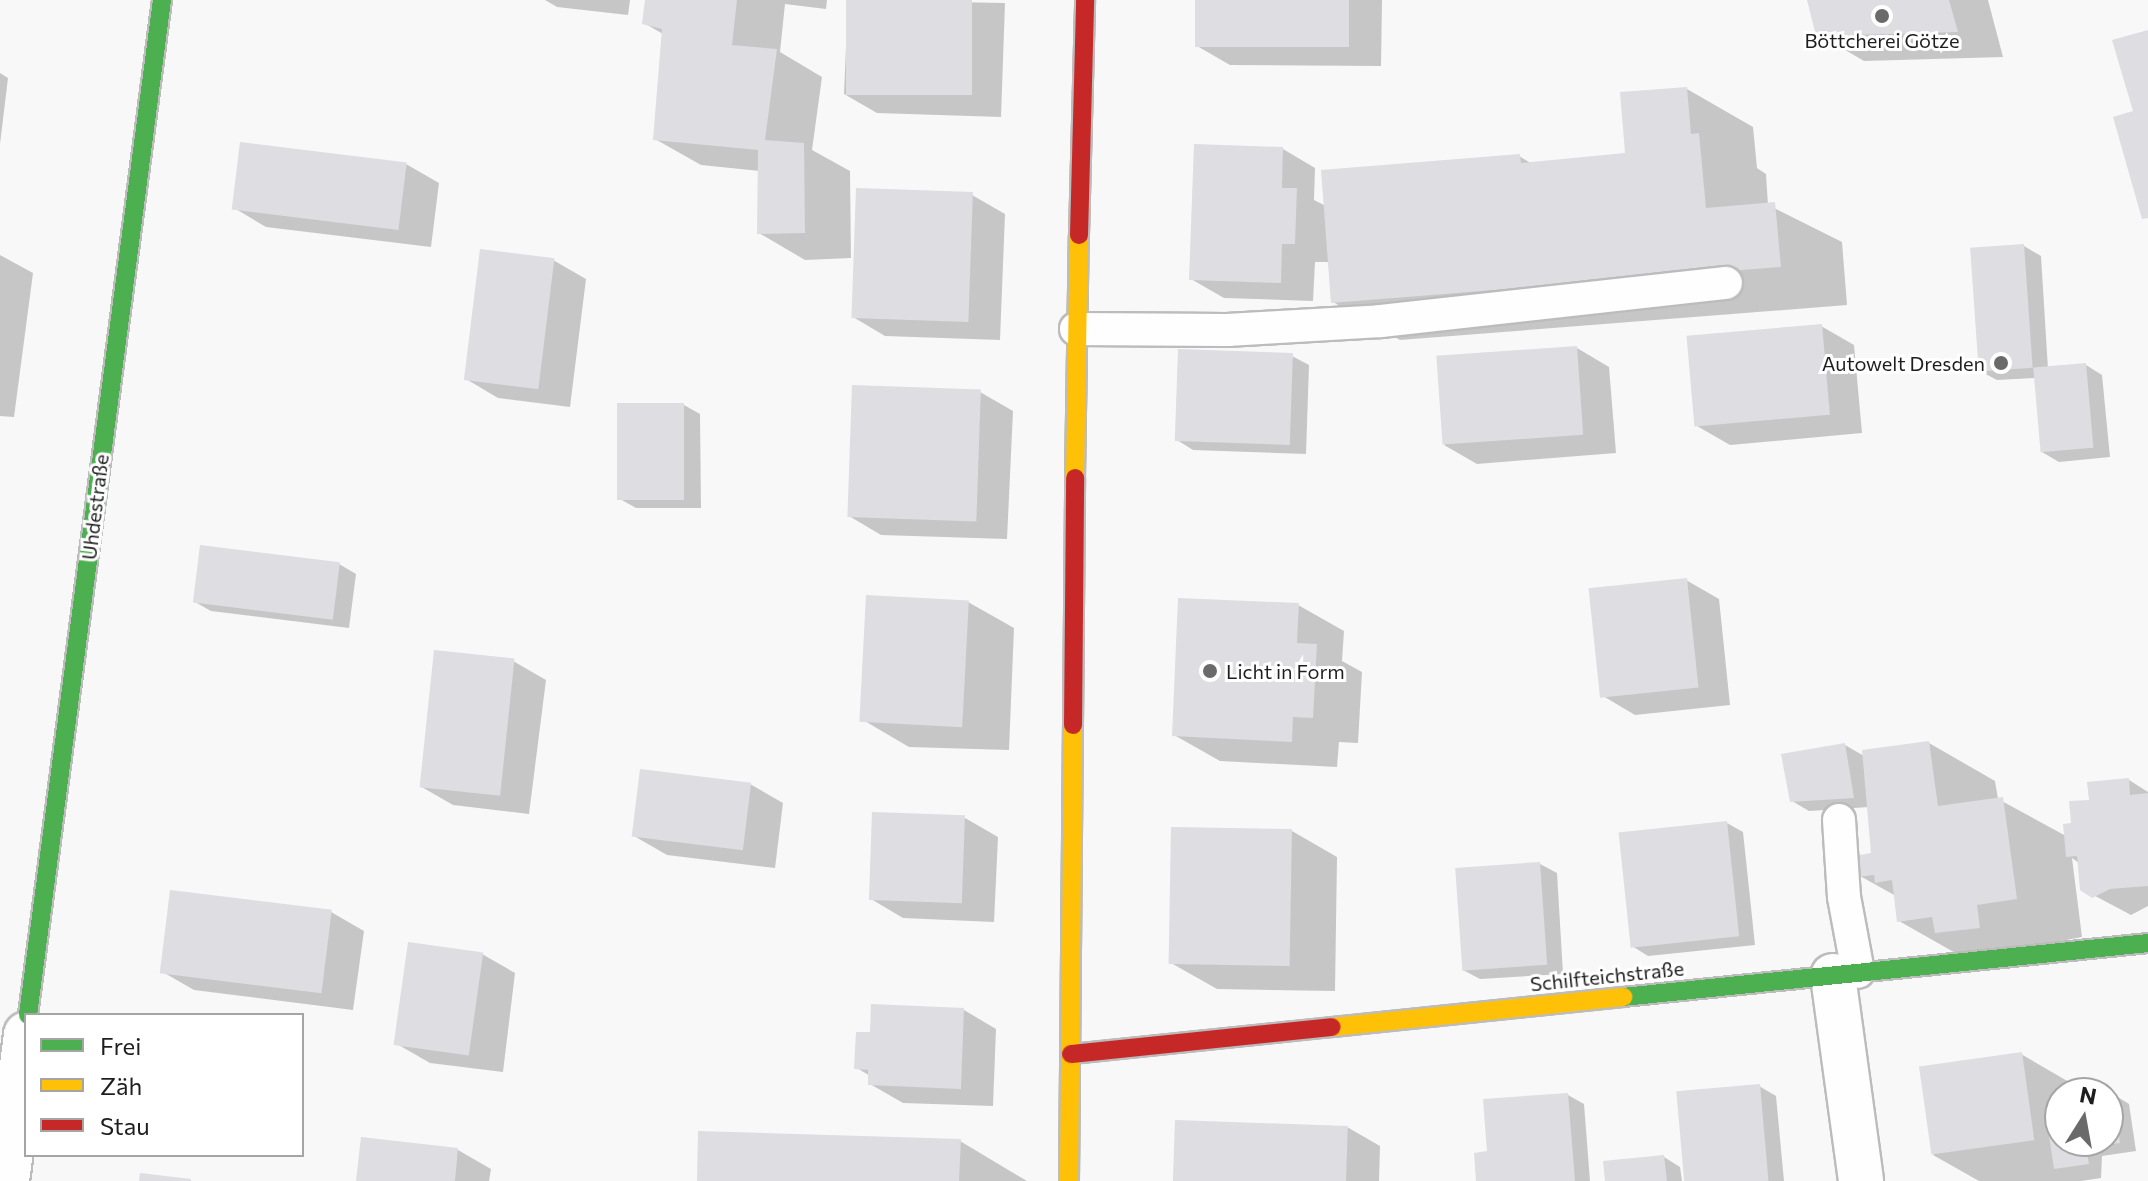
<!DOCTYPE html>
<meta charset="utf-8">
<style>
body{margin:0}
#map{position:relative;width:2148px;height:1181px;overflow:hidden;background:#f8f8f8;font-family:Commissioner,sans-serif}
div>[style]{position:absolute}
[style*='--x']{left:calc(var(--x)*1px);top:calc(var(--y)*1px);width:calc(var(--w)*1px);rotate:calc(var(--a)*1deg)}
.shadow>*{inset:0;background:#0003}
.building>*{inset:0;background:#dddde2;transform-origin:0 0}
.roads{filter:drop-shadow(2px 0 #bcbcbc) drop-shadow(-2px 0 #bcbcbc) drop-shadow(0 2px #bcbcbc) drop-shadow(0 -2px #bcbcbc)}
.lane>*{height:32px;margin:-16px;padding:0 16px;transform-origin:16px;border-radius:16px;background:#fefefe}
.street>*{height:44px;margin:-22px;padding:0 22px;transform-origin:22px;border-radius:22px;background:#fefefe}
.fast>*{height:18px;margin:-9px;padding:0 9px;transform-origin:9px;border-radius:9px;background:#4caf50}
.slow>*{height:18px;margin:-9px;padding:0 9px;transform-origin:9px;border-radius:9px;background:#ffc107}
.jam>*{height:18px;margin:-9px;padding:0 9px;transform-origin:9px;border-radius:9px;background:#c62828}
.dots>*{width:22px;height:22px;translate:-50% -50%;box-sizing:border-box;border:4px solid #fff;border-radius:50%}
span{translate:-50% -50%;white-space:nowrap;text-align:center;line-height:1.15;-webkit-text-stroke:6px #fff;paint-order:stroke}
.poi-label{font-size:20px;color:#1e1e1f}
.right{translate:-100% -50%;text-align:right}
.left{translate:0 -50%;text-align:left}
.street-label{font-size:20px;color:#1e1e1f}
.legend{position:absolute;left:24px;top:1013px;width:280px;height:144px;box-sizing:border-box;background:#fff;border:2px solid #a5a5a5;margin:0;padding:10px 14px;list-style:none;font-size:24px;color:#1e1e1f}
.legend li{display:flex;align-items:center;gap:16px;height:40px}
.legend b{width:40px;border:2px solid #a5a5a5}
.north{position:absolute;left:2044px;top:1077px;width:80px;height:80px;box-sizing:border-box;background:#fff;border:2px solid #a5a5a5;border-radius:50%;rotate:11deg;font-size:22px;font-weight:700;line-height:32px;text-align:center;color:#1e1e1f}
.north::after{content:'';display:block;margin:auto;width:28px;height:36px;background:#6a6a6b;clip-path:polygon(50% 0,100% 100%,50% 72%,0 100%)}
</style>
<div id="map">
<div class="shadow">
<i style="clip-path:polygon(545px 0,630px 0,628px 15px,557px 7px)"></i>
<i style="clip-path:polygon(647px 0,827px 0,826px 9px,785px 4px,780px 52px,822px 77px,812px 150px,850px 171px,851px 258px,805px 260px,759px 233px,760px 171px,701px 165px,655px 139px,663px 34px,644px 23px)"></i>
<i style="clip-path:polygon(848px 0,1005px 3px,1001px 117px,877px 113px,844px 94px)"></i>
<i style="clip-path:polygon(1197px 0,1382px 0,1381px 66px,1230px 65px,1197px 46px)"></i>
<i style="clip-path:polygon(1809px 0,1988px 0,2003px 57px,1864px 61px,1818px 34px)"></i>
<i style="clip-path:polygon(0 73px,8px 78px,0 144px)"></i>
<i style="clip-path:polygon(1687px 89px,1753px 127px,1757px 168px,1766px 174px,1768px 205px,1842px 242px,1847px 305px,1400px 340px,1333px 302px,1330px 262px,1315px 262px,1313px 301px,1224px 298px,1191px 279px,1283px 149px,1315px 168px,1314px 200px,1326px 206px,1519px 156px,1532px 164px,1628px 155px)"></i>
<i style="clip-path:polygon(406px 164px,439px 183px,431px 247px,266px 227px,234px 208px)"></i>
<i style="clip-path:polygon(972px 195px,1005px 214px,1000px 340px,885px 336px,853px 317px)"></i>
<i style="clip-path:polygon(2024px 246px,2041px 256px,2048px 369px,2086px 365px,2102px 375px,2110px 457px,2059px 462px,2042px 452px,2035px 378px,1997px 380px,1980px 371px)"></i>
<i style="clip-path:polygon(0 255px,33px 273px,14px 417px,0 416px)"></i>
<i style="clip-path:polygon(553px 260px,586px 279px,570px 407px,498px 398px,466px 379px)"></i>
<i style="clip-path:polygon(1821px 326px,1854px 345px,1862px 433px,1730px 445px,1697px 426px)"></i>
<i style="clip-path:polygon(1577px 348px,1609px 367px,1616px 453px,1477px 464px,1444px 445px)"></i>
<i style="clip-path:polygon(1292px 356px,1309px 365px,1306px 454px,1193px 450px,1177px 440px)"></i>
<i style="clip-path:polygon(980px 392px,1013px 411px,1007px 539px,881px 535px,849px 516px)"></i>
<i style="clip-path:polygon(684px 405px,700px 414px,701px 508px,636px 508px,620px 499px)"></i>
<i style="clip-path:polygon(339px 564px,356px 574px,349px 628px,211px 611px,195px 602px)"></i>
<i style="clip-path:polygon(1686px 580px,1719px 599px,1730px 705px,1635px 715px,1603px 696px)"></i>
<i style="clip-path:polygon(968px 602px,1014px 628px,1009px 750px,909px 747px,863px 720px)"></i>
<i style="clip-path:polygon(1298px 605px,1344px 631px,1342px 661px,1362px 672px,1358px 743px,1339px 742px,1337px 767px,1220px 761px,1174px 735px)"></i>
<i style="clip-path:polygon(513px 661px,546px 680px,529px 814px,453px 805px,420px 786px)"></i>
<i style="clip-path:polygon(1929px 743px,1995px 781px,1998px 799px,2066px 836px,2091px 802px,2129px 780px,2148px 792px,2148px 906px,2131px 915px,2082px 889px,2079px 863px,2072px 858px,2082px 937px,1966px 959px,1899px 921px,1896px 896px,1860px 876px,1874px 854px,1869px 807px,1809px 811px,1792px 801px,1845px 745px,1864px 756px)"></i>
<i style="clip-path:polygon(750px 784px,783px 803px,775px 868px,667px 855px,634px 836px)"></i>
<i style="clip-path:polygon(965px 818px,998px 837px,994px 922px,903px 918px,871px 899px)"></i>
<i style="clip-path:polygon(1727px 823px,1743px 832px,1755px 945px,1648px 956px,1632px 946px)"></i>
<i style="clip-path:polygon(1292px 831px,1337px 857px,1335px 991px,1217px 989px,1171px 963px)"></i>
<i style="clip-path:polygon(1540px 864px,1557px 873px,1563px 974px,1480px 979px,1463px 970px)"></i>
<i style="clip-path:polygon(331px 912px,364px 931px,353px 1010px,194px 990px,161px 971px)"></i>
<i style="clip-path:polygon(482px 954px,515px 973px,503px 1072px,430px 1063px,397px 1044px)"></i>
<i style="clip-path:polygon(964px 1010px,996px 1029px,993px 1106px,903px 1103px,870px 1084px,870px 1076px,857px 1068px,872px 1034px)"></i>
<i style="clip-path:polygon(2021px 1054px,2088px 1093px,2060px 1093px,2060px 1141px,2108px 1141px,2108px 1095px,2113px 1094px,2129px 1104px,2136px 1151px,2102px 1156px,2101px 1178px,2081px 1181px,1979px 1181px,1933px 1155px)"></i>
<i style="clip-path:polygon(1759px 1086px,1776px 1096px,1784px 1181px,1687px 1181px)"></i>
<i style="clip-path:polygon(1568px 1095px,1584px 1104px,1590px 1181px,1478px 1181px,1489px 1153px)"></i>
<i style="clip-path:polygon(1347px 1127px,1380px 1146px,1379px 1181px,1175px 1181px)"></i>
<i style="clip-path:polygon(960px 1141px,1027px 1181px,699px 1181px)"></i>
<i style="clip-path:polygon(458px 1150px,491px 1169px,489px 1181px,358px 1181px)"></i>
<i style="clip-path:polygon(1664px 1157px,1680px 1167px,1682px 1181px,1607px 1181px)"></i>
</div>
<div class="building">
<i style="clip-path:polygon(645px 0,737px 0,732px 45px,777px 49px,765px 140px,804px 143px,805px 233px,757px 234px,758px 150px,653px 140px,662px 29px,642px 24px)"></i>
<i style="left:846px;top:0;width:126px;height:95px"></i>
<i style="left:1195px;top:0;width:154px;height:47px"></i>
<i style="clip-path:polygon(1807px 0,1949px 0,1958px 32px,1816px 36px)"></i>
<i style="clip-path:polygon(2148px 30px,2148px 218px,2142px 219px,2113px 117px,2133px 111px,2112px 40px)"></i>
<i style="clip-path:polygon(1687px 87px,1691px 134px,1699px 133px,1706px 208px,1775px 202px,1781px 267px,1331px 303px,1321px 170px,1520px 154px,1521px 163px,1625px 153px,1620px 92px)"></i>
<i style="left:240px;top:142px;width:168px;height:68px;rotate:7deg"></i>
<i style="clip-path:polygon(1194px 144px,1283px 147px,1282px 188px,1297px 188px,1295px 244px,1282px 244px,1281px 283px,1189px 280px)"></i>
<i style="left:856px;top:188px;width:117px;height:130px;rotate:2deg"></i>
<i style="left:2024px;top:244px;width:124px;height:54px;rotate:86deg"></i>
<i style="left:480px;top:249px;width:75px;height:132px;rotate:7deg"></i>
<i style="left:1822px;top:324px;width:91px;height:136px;rotate:85deg"></i>
<i style="left:1577px;top:346px;width:89px;height:141px;rotate:86deg"></i>
<i style="left:1178px;top:349px;width:115px;height:92px;rotate:2deg"></i>
<i style="left:2086px;top:363px;width:85px;height:53px;rotate:85deg"></i>
<i style="left:852px;top:385px;width:129px;height:132px;rotate:2deg"></i>
<i style="left:617px;top:403px;width:67px;height:97px"></i>
<i style="left:200px;top:545px;width:141px;height:58px;rotate:7deg"></i>
<i style="left:1687px;top:578px;width:110px;height:99px;rotate:84deg"></i>
<i style="left:866px;top:595px;width:103px;height:127px;rotate:3deg"></i>
<i style="clip-path:polygon(1178px 598px,1299px 603px,1297px 643px,1317px 644px,1313px 718px,1293px 717px,1292px 742px,1172px 736px)"></i>
<i style="left:434px;top:650px;width:81px;height:138px;rotate:6deg"></i>
<i style="clip-path:polygon(1929px 741px,1938px 806px,2003px 797px,2017px 899px,1977px 905px,1980px 928px,1935px 933px,1932px 917px,1897px 922px,1892px 880px,1875px 883px,1874px 875px,1858px 877px,1855px 856px,1871px 853px,1862px 750px)"></i>
<i style="clip-path:polygon(1845px 743px,1854px 798px,1790px 802px,1781px 754px)"></i>
<i style="left:640px;top:769px;width:112px;height:68px;rotate:7deg"></i>
<i style="clip-path:polygon(2129px 778px,2130px 795px,2148px 793px,2148px 886px,2110px 889px,2092px 898px,2080px 890px,2077px 856px,2066px 857px,2063px 824px,2071px 823px,2069px 801px,2089px 800px,2087px 782px)"></i>
<i style="left:872px;top:812px;width:93px;height:88px;rotate:2deg"></i>
<i style="left:1727px;top:821px;width:116px;height:109px;rotate:84deg"></i>
<i style="left:1171px;top:827px;width:121px;height:137px;rotate:1deg"></i>
<i style="left:1540px;top:862px;width:103px;height:85px;rotate:86deg"></i>
<i style="left:170px;top:890px;width:163px;height:84px;rotate:7deg"></i>
<i style="left:408px;top:942px;width:76px;height:104px;rotate:8deg"></i>
<i style="clip-path:polygon(871px 1004px,964px 1008px,961px 1089px,868px 1085px,868px 1070px,854px 1069px,856px 1032px,870px 1032px)"></i>
<i style="left:2022px;top:1052px;width:89px;height:104px;rotate:82deg"></i>
<i style="left:1760px;top:1084px;width:97px;height:84px;rotate:85deg"></i>
<i style="clip-path:polygon(2113px 1092px,2120px 1143px,2086px 1147px,2089px 1164px,2054px 1169px,2046px 1116px,2060px 1114px,2060px 1141px,2108px 1141px,2108px 1093px)"></i>
<i style="clip-path:polygon(1568px 1093px,1575px 1181px,1476px 1181px,1474px 1153px,1487px 1151px,1483px 1099px)"></i>
<i style="left:1175px;top:1120px;width:173px;height:61px;rotate:2deg"></i>
<i style="clip-path:polygon(698px 1131px,961px 1139px,959px 1181px,697px 1181px)"></i>
<i style="clip-path:polygon(361px 1137px,458px 1148px,455px 1181px,356px 1181px)"></i>
<i style="clip-path:polygon(1664px 1155px,1667px 1181px,1605px 1181px,1603px 1161px)"></i>
<i style="clip-path:polygon(140px 1173px,191px 1179px,191px 1181px,139px 1181px)"></i>
</div>
<div class="roads">
<div class="lane">
<i style="--x:1076;--y:329;--w:151;--a:0.4"></i>
<i style="--x:1227;--y:330;--w:154;--a:-3.3"></i>
<i style="--x:1381;--y:321;--w:347;--a:-6.3"></i>
<i style="--x:1839;--y:820;--w:77;--a:86.3"></i>
<i style="--x:1844;--y:897;--w:76;--a:79.4"></i>
</div>
<div class="street">
<i style="--x:1833;--y:976;--w:207;--a:82.2"></i>
<i style="--x:7;--y:1181;--w:148;--a:-82.6"></i>
</div>
<div class="fast">
<i style="--x:1623;--y:997;--w:528;--a:-5.87"></i>
<i style="--x:28;--y:1015;--w:1024;--a:-82.48"></i>
</div>
<div class="slow">
<i style="--x:1075;--y:478;--w:243;--a:-89.1"></i>
<i style="--x:1332;--y:1027;--w:293;--a:-5.9"></i>
<i style="--x:1069;--y:1181;--w:456;--a:-89.5"></i>
</div>
<div class="jam">
<i style="--x:1079;--y:235;--w:235;--a:-88.5"></i>
<i style="--x:1073;--y:725;--w:247;--a:-89.5"></i>
<i style="--x:1071;--y:1054;--w:262;--a:-5.9"></i>
</div>
</div>
<div class="dots">
<i style="left:1882px;top:16px;background:#6a6a6b"></i>
<i style="left:2001px;top:363px;background:#6a6a6b"></i>
<i style="left:1210px;top:671px;background:#6a6a6b"></i>
</div>
<div class="poi-label">
<span style="left:1882px;top:40px">Böttcherei Götze</span>
<span class="right" style="left:1985px;top:363px">Autowelt Dresden</span>
<span class="left" style="left:1226px;top:671px">Licht in Form</span>
</div>
<div class="street-label">
<span style="left:95px;top:507px;rotate:-83deg">Uhdestraße</span>
<span style="left:1607px;top:976px;rotate:-6deg">Schilfteichstraße</span>
</div>
<ul class="legend">
<li><b style="height:10px;background:#4caf50"></b>Frei</li>
<li><b style="height:10px;background:#ffc107"></b>Zäh</li>
<li><b style="height:10px;background:#c62828"></b>Stau</li>
</ul>
<div class="north">N</div>
</div>
